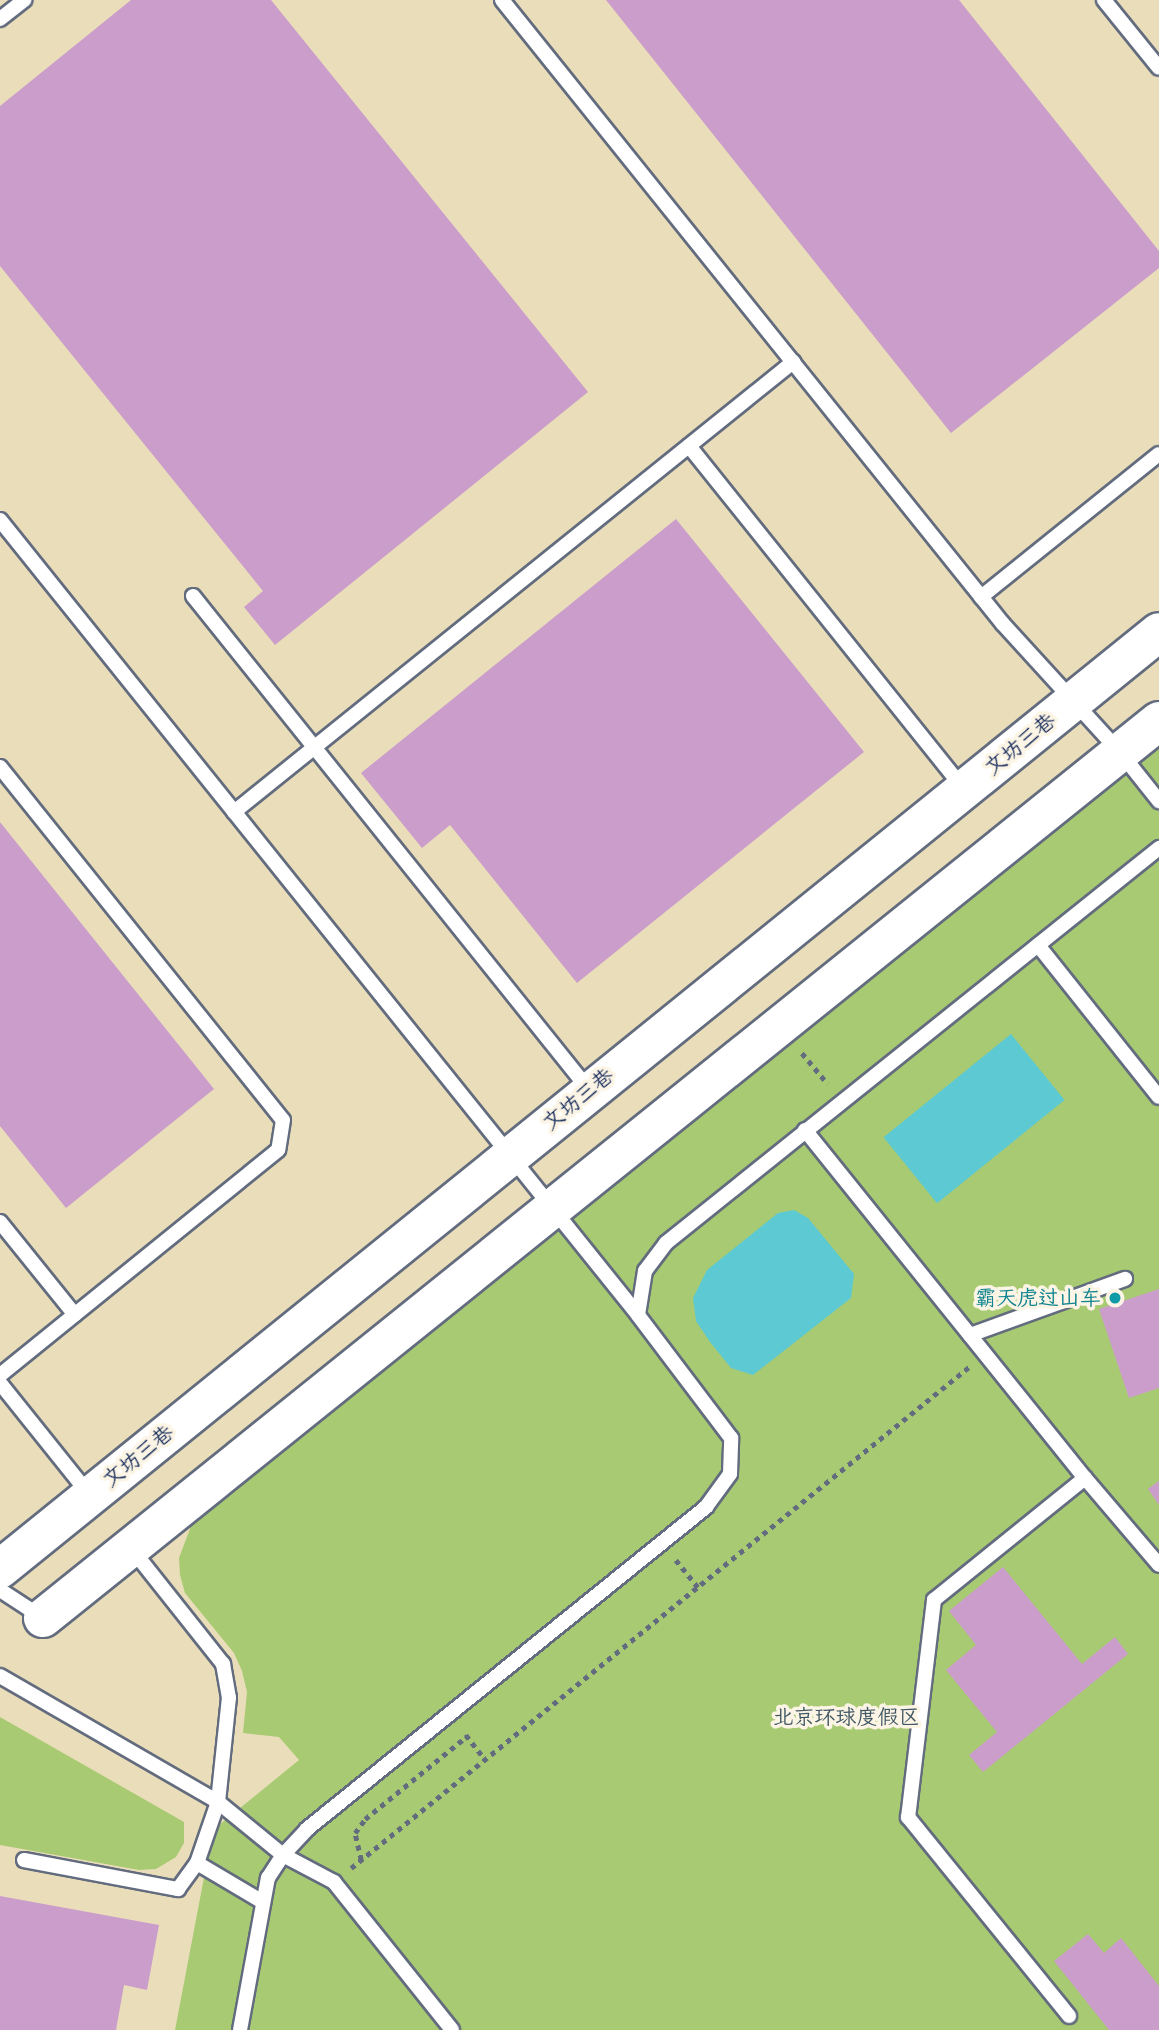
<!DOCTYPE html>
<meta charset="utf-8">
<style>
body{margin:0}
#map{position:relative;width:1159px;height:2030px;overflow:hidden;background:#eadeba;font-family:Delius,"LXGW WenKai TC",sans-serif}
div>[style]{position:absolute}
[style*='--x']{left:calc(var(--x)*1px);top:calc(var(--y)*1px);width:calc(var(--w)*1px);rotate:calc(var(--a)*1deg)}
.green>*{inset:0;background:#a8ca73}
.water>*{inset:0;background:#5cc9d3;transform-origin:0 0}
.building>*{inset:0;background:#cb9dcb}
.path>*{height:4.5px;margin-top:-2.25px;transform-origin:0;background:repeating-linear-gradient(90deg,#636c7e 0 5px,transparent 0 10px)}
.roads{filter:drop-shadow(2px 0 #636c7e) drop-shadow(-2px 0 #636c7e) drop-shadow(0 2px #636c7e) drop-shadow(0 -2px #636c7e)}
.lane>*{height:14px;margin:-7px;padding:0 7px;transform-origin:7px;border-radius:7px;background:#fff}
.secondary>*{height:38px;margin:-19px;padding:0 19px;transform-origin:19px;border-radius:19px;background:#fff}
.dots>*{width:19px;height:19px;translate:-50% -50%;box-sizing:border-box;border:4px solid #fcf5e5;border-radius:50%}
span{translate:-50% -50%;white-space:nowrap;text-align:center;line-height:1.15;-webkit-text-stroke:7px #fcf5e5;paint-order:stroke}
.street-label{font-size:21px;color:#1b2f5e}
.culture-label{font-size:21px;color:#0d838f}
.right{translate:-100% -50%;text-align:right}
.park-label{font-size:21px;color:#3e5663}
</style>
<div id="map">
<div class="green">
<i style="clip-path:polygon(1159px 741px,1159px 2030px,175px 2030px,213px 1830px,299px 1760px,279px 1737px,243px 1733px,247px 1692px,242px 1671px,234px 1653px,185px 1593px,180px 1575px,179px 1558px,191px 1526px,491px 1285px,482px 1272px)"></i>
<i style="clip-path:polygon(0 1717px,184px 1822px,184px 1843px,176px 1857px,156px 1869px,139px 1870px,0 1845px)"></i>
</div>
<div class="water">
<i style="left:1011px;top:1034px;width:85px;height:164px;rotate:51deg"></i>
<i style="clip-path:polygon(794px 1210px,808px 1218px,854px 1274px,851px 1298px,753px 1375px,731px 1368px,710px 1342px,696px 1321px,693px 1298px,707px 1270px,778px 1213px)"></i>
</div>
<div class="building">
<i style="clip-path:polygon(131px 0,271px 0,588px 392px,275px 645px,244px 607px,263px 591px,0 266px,0 106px)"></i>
<i style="clip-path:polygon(606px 0,959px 0,1159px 251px,1159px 268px,951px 433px)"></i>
<i style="clip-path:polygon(676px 519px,864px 752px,577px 983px,450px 825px,422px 848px,361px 773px)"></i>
<i style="clip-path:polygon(0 822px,214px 1089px,66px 1208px,0 1126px)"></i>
<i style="clip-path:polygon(1159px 1289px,1159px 1388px,1129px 1398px,1099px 1309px)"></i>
<i style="clip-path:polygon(1159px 1481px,1159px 1505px,1148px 1489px)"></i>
<i style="clip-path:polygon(1003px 1567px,1082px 1664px,1115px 1637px,1128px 1654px,983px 1772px,969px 1755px,997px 1732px,946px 1670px,976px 1645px,949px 1611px)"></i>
<i style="clip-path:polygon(0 1896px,159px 1925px,147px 1990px,124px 1985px,116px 2030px,0 2030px)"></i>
<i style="clip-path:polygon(1088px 1934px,1104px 1953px,1121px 1938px,1159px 1986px,1159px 2030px,1109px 2030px,1054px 1961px)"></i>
</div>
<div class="path">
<i style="--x:802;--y:1053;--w:40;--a:50"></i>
<i style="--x:676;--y:1560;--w:35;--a:51"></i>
<i style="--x:466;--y:1735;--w:31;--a:52"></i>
<i style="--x:361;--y:1860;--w:28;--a:-103"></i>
<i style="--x:355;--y:1833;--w:17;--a:-54"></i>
<i style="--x:365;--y:1819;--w:132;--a:-39.1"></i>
<i style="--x:351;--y:1868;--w:796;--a:-39.03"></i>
</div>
<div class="roads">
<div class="lane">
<i style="--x:502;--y:0;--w:800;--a:51.24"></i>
<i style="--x:1003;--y:624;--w:173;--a:47.6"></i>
<i style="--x:1120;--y:752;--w:63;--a:51.5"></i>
<i style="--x:1104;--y:0;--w:87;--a:51"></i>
<i style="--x:0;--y:19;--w:31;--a:-38"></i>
<i style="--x:689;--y:446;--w:440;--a:51.3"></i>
<i style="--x:0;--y:520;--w:1019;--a:51.25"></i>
<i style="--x:193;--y:596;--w:633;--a:51.28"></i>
<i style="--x:981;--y:597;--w:228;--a:-38.8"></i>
<i style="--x:0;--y:767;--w:452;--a:51.3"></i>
<i style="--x:283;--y:1120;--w:30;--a:99"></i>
<i style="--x:278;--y:1150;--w:358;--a:141"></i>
<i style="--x:234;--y:812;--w:718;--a:-38.83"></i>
<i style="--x:1038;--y:945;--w:194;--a:51.5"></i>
<i style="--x:805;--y:1130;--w:447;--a:51.2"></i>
<i style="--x:1085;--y:1478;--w:194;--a:141.1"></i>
<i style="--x:934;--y:1600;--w:219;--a:96.8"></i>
<i style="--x:908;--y:1817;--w:256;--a:51"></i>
<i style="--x:0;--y:1222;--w:119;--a:51.1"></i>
<i style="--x:970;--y:1335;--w:165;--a:-19.9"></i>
<i style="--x:0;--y:1383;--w:142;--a:51.3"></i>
<i style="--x:1085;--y:1478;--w:114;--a:49.6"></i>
<i style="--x:0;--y:1590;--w:51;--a:33.1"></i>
<i style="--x:0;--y:1676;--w:252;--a:30"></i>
<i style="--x:218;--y:1802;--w:84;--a:39.2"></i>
<i style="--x:283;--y:1855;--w:58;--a:27.9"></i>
<i style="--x:334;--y:1882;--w:189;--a:51.4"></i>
<i style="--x:24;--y:1860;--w:157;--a:10.7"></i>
<i style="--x:178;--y:1889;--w:32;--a:-54"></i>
<i style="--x:197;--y:1863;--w:65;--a:-71"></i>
<i style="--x:218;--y:1802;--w:105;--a:-84"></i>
<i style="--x:229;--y:1698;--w:35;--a:-100"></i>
<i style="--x:223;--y:1664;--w:148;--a:-128.4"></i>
<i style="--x:197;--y:1863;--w:77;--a:30.6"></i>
<i style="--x:240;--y:2030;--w:155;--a:-79.6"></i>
<i style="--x:268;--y:1878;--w:27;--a:-57"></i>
<i style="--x:283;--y:1855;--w:35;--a:-47"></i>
<i style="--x:307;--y:1829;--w:513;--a:-38.9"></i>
<i style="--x:706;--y:1507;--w:41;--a:-54"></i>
<i style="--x:730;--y:1474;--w:36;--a:-88"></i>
<i style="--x:731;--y:1438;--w:154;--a:-127.1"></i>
<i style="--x:638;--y:1315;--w:45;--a:-81"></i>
<i style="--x:645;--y:1271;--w:35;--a:-53"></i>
<i style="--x:666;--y:1243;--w:632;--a:-38.7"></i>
</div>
<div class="secondary">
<i style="--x:0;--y:1569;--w:1490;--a:-38.95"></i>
<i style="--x:43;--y:1618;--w:1432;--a:-38.79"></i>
</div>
</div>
<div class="dots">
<i style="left:1115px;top:1298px;background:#0f9aa8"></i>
</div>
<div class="street-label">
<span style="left:1020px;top:744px;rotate:-39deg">文坊三巷</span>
<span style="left:578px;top:1099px;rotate:-39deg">文坊三巷</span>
<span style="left:138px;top:1456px;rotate:-39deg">文坊三巷</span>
</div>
<div class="culture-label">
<span class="right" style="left:1101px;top:1298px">霸天虎过山车</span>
</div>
<div class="park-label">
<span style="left:846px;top:1717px">北京环球度假区</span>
</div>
</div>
